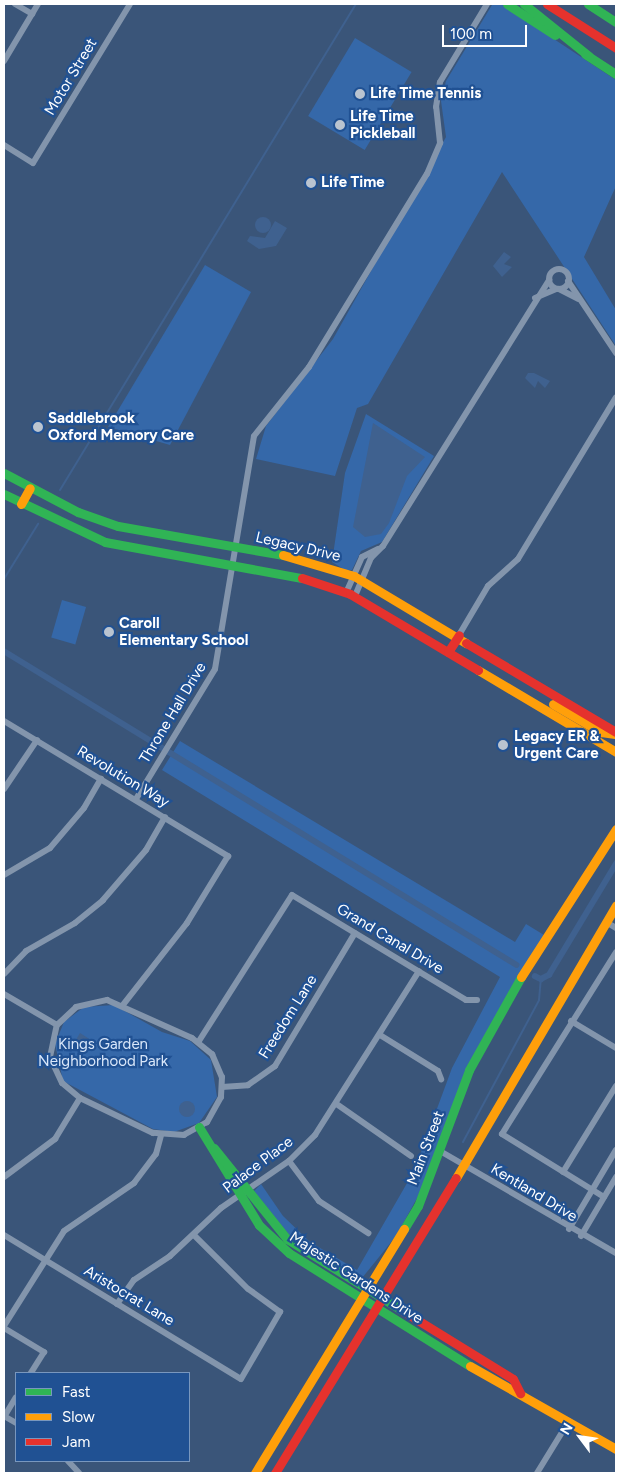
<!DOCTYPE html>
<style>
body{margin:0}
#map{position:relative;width:620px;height:1477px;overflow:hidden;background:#3a5579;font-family:Figtree,sans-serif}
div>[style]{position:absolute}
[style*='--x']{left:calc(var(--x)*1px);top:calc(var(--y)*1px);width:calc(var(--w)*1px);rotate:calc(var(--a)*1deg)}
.green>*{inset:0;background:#3568a9;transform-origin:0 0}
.water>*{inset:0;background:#3f618f}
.round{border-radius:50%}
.stream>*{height:2px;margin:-1px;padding:0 1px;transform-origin:1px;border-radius:1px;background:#3f618f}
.canal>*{height:5.5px;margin:-2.75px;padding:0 2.75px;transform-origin:2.75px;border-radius:2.75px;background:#3f618f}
.street>*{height:6px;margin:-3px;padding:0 3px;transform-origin:3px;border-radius:3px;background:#8395ac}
.street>.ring{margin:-3px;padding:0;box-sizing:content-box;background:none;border:6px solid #8395ac;border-radius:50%}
.fast>*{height:9px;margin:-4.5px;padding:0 4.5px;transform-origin:4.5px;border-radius:4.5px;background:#30b455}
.slow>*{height:9px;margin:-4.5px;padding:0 4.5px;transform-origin:4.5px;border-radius:4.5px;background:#ff9f0a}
.jam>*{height:9px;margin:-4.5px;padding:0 4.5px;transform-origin:4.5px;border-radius:4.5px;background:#e5322d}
.dots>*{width:14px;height:14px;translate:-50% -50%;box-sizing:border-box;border:2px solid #205193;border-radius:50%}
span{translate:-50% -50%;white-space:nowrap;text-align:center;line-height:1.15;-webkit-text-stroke:4.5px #205193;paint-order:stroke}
.street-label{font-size:15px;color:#fff}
.poi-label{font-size:15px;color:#fff;font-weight:700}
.left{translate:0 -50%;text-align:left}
.park-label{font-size:15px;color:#d9e7fa}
.frame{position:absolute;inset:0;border:5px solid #fff;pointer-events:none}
.legend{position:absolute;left:15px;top:1372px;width:175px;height:90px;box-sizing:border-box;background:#205193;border:1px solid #7997be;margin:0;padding:6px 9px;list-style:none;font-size:15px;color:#fff}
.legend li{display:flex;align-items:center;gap:10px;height:25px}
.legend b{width:25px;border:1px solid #7997be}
.north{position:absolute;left:555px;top:1412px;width:50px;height:50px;-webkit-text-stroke:4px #205193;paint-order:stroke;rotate:301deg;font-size:14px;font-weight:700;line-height:20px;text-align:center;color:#fff}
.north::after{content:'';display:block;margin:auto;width:18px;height:22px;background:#fff;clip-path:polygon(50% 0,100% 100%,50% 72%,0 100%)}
.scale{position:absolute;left:442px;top:25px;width:85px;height:22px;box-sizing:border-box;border:2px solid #fff;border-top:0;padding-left:6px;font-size:15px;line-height:18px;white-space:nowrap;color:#fff;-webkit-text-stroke:4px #205193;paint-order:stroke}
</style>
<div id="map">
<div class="green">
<i style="clip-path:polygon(501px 4px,616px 80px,616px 186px,584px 257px,616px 310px,616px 346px,502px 172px,368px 404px,357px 408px,335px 476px,256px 459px,266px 426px,333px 339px,446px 137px,441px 101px,446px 81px,492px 5px)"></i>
<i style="left:355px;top:38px;width:66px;height:91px;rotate:31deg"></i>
<i style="clip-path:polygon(205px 265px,251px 292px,170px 445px,108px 427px)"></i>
<i style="clip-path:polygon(366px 414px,434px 456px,382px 542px,361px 551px,352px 570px,345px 570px,332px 562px,345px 473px)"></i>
<i style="left:62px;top:600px;width:25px;height:39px;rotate:16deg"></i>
<i style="clip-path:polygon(180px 741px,515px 942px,526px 924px,544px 935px,507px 995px,421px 1191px,396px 1236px,358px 1283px,294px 1241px,254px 1191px,261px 1184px,283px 1216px,310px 1242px,357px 1270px,414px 1171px,452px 1068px,500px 977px,162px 770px)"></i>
<i style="clip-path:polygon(114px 1005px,162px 1032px,190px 1041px,211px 1060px,217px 1097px,199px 1123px,174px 1132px,153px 1129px,63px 1081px,55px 1044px,64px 1022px,84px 1007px)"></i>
</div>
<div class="water">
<i class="round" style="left:255px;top:217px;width:16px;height:16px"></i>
<i style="clip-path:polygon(275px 221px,287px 228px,276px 246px,259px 249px,247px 241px,250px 236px,265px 238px)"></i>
<i style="clip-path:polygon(504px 252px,511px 257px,504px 264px,512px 267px,502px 277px,493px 266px)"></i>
<i style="clip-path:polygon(528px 373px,534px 373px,550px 381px,545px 388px,538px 381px,535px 388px,525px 378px)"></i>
<i style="clip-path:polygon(373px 423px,425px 457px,407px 476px,389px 523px,381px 534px,365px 537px,353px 527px)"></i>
<i style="clip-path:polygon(80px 1033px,94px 1042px,93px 1050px,74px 1043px)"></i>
<i class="round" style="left:179px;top:1101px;width:16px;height:16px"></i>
</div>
<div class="stream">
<i style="--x:60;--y:490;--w:569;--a:-58.66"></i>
<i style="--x:4;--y:579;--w:65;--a:-58.3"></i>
<i style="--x:463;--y:1142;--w:161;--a:-61.8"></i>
<i style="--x:539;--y:1000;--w:21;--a:-85"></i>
</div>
<div class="canal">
<i style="--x:4;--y:651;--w:601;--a:31.47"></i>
<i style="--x:535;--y:976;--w:7;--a:27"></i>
<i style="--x:541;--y:979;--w:9;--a:-27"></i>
<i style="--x:549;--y:975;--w:130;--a:-58.9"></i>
</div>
<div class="street">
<i style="--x:15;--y:4;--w:20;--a:30"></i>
<i style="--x:4;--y:61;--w:66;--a:-59.2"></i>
<i style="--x:4;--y:145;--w:34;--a:32"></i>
<i style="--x:33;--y:163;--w:186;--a:-58.6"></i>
<i class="ring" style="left:549px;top:269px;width:14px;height:14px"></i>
<i style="--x:568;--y:281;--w:87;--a:56.3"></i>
<i style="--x:559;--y:289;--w:22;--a:27"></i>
<i style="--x:535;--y:298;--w:23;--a:-23"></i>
<i style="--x:346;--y:593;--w:39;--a:-66"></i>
<i style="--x:362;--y:557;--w:18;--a:-27"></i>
<i style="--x:355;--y:596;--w:41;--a:-67.2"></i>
<i style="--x:371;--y:558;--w:17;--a:-45"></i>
<i style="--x:383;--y:546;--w:314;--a:-58"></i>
<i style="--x:459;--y:635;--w:57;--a:-59.4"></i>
<i style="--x:488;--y:586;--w:40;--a:-42"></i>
<i style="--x:518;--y:559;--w:189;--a:-58.8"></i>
<i style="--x:4;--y:721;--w:262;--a:31.1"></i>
<i style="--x:228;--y:856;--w:79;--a:121.5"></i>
<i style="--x:187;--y:923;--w:104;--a:128"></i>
<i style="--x:4;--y:789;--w:59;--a:-56"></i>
<i style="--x:136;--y:799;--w:152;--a:-58.7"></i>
<i style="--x:215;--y:669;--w:236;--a:-80.5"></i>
<i style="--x:254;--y:436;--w:88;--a:-51.4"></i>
<i style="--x:309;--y:367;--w:226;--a:-58.6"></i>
<i style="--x:427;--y:174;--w:34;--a:-67"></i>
<i style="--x:440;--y:143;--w:36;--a:-96"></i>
<i style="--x:436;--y:107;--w:25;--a:-81"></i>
<i style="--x:440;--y:82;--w:91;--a:-58.9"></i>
<i style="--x:4;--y:875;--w:53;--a:-30.4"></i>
<i style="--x:50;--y:848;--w:52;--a:-49.6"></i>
<i style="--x:84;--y:808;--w:34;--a:-60"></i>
<i style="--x:606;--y:922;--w:12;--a:31"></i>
<i style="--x:4;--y:974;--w:32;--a:-46"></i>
<i style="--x:26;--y:951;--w:56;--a:-29.7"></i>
<i style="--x:75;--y:923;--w:36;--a:-39"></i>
<i style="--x:103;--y:900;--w:66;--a:-49.3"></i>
<i style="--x:146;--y:850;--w:38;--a:-60"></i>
<i style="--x:4;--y:994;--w:61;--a:30.3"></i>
<i style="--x:107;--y:1000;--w:93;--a:24.1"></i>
<i style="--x:192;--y:1038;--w:26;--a:39"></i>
<i style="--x:212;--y:1054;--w:25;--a:67"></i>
<i style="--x:222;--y:1077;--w:20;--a:93"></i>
<i style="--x:221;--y:1097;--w:29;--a:119"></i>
<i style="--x:207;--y:1122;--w:26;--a:151"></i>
<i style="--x:184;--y:1135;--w:31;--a:-176"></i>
<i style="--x:153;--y:1133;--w:81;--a:-154.4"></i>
<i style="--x:80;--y:1098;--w:23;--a:-140"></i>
<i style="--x:62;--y:1083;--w:29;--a:-115"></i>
<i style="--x:50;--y:1057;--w:33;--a:-78"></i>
<i style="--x:57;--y:1025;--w:26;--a:-43"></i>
<i style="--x:76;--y:1007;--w:32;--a:-13"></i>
<i style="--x:571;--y:1021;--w:52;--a:31"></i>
<i style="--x:380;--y:1035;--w:68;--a:31.8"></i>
<i style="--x:438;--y:1071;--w:9;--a:69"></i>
<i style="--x:199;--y:1041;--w:173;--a:-57.5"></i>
<i style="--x:292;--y:895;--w:203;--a:31.1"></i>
<i style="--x:466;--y:1000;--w:11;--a:0"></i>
<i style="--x:222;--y:1087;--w:26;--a:-4"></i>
<i style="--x:248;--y:1085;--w:33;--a:-35"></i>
<i style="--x:275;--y:1066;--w:155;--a:-59"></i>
<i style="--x:338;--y:1105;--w:89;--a:34.9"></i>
<i style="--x:440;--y:1151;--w:203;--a:30.1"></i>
<i style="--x:289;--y:1161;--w:50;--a:53.1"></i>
<i style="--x:319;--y:1201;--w:59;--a:33.1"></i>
<i style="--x:563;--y:1172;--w:101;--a:-58.4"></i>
<i style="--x:4;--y:1177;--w:64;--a:-36.7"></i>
<i style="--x:55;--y:1139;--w:48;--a:-58.6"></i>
<i style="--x:604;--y:1197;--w:120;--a:-148.3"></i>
<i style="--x:502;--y:1134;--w:215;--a:-57.9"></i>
<i style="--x:569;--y:1229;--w:92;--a:-59.3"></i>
<i style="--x:4;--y:1235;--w:277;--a:31.3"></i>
<i style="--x:241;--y:1379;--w:78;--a:-59.8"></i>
<i style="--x:280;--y:1312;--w:39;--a:-144"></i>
<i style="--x:248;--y:1289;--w:76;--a:-135"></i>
<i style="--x:581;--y:1236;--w:69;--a:-59.3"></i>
<i style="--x:117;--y:1304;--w:29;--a:-55"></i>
<i style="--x:134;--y:1280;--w:43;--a:-33.7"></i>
<i style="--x:170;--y:1256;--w:70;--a:-43.3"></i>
<i style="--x:221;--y:1208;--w:83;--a:-34.7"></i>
<i style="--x:289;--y:1161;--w:37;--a:-45"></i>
<i style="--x:315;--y:1135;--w:194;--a:-57.6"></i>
<i style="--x:4;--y:1326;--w:112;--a:-57.7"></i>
<i style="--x:64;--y:1231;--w:85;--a:-34.4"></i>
<i style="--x:134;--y:1183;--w:36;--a:-53"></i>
<i style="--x:156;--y:1154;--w:20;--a:-75"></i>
<i style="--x:4;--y:1328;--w:47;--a:31"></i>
<i style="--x:44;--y:1352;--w:25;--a:122"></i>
<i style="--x:4;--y:1416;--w:14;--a:30"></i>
<i style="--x:4;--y:1417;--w:23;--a:-59"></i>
<i style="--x:68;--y:1461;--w:16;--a:47"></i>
<i style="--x:537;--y:1473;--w:61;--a:-58.4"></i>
</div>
<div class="fast">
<i style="--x:507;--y:4;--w:57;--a:32.9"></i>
<i style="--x:524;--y:4;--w:83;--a:38.7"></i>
<i style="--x:588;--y:4;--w:33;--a:33"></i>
<i style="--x:585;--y:54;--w:37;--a:33"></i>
<i style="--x:4;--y:473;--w:84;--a:27.8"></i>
<i style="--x:78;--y:512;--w:42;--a:19.3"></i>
<i style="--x:118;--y:526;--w:168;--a:10"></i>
<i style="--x:4;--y:494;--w:112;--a:25.4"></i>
<i style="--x:105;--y:542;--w:200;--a:10.4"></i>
<i style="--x:199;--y:1127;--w:115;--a:58.5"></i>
<i style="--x:259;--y:1225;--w:41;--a:43"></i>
<i style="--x:289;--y:1253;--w:213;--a:32"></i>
<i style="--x:214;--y:1148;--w:117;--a:51.3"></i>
<i style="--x:287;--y:1239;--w:137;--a:31.8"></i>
<i style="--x:404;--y:1229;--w:27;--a:-59"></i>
<i style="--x:418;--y:1206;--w:145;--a:-69.4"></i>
<i style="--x:469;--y:1070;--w:107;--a:-60.8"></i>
</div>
<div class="slow">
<i style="--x:21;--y:504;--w:18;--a:-61"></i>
<i style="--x:283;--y:555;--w:74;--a:16.5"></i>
<i style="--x:354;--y:576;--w:131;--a:30.9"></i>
<i style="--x:478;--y:670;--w:161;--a:30.7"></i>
<i style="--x:553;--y:704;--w:56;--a:30.3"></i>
<i style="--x:601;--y:732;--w:14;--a:8"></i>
<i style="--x:521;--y:977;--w:176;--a:-57.3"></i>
<i style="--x:456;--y:1178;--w:316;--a:-59.6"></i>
<i style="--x:470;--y:1366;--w:168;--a:29.6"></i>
<i style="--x:255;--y:1473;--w:286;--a:-58.6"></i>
</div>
<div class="jam">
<i style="--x:547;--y:4;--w:82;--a:32.5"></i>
<i style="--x:302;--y:578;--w:51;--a:18.4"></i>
<i style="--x:350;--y:594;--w:149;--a:30.7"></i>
<i style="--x:466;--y:643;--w:174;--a:30.7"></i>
<i style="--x:448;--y:652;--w:20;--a:-57"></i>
<i style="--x:403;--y:1311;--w:129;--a:31.7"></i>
<i style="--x:513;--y:1379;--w:16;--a:63"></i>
<i style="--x:275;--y:1473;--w:346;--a:-58.5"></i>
</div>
<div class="dots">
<i style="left:360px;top:94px;background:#bac4d0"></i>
<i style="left:340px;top:125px;background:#bac4d0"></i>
<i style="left:311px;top:183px;background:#bac4d0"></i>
<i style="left:38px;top:427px;background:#bac4d0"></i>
<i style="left:109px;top:632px;background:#bac4d0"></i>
<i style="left:503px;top:745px;background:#bac4d0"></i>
</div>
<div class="street-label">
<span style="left:71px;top:77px;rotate:-59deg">Motor Street</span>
<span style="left:298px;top:547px;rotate:13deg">Legacy Drive</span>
<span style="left:173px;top:713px;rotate:-59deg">Throne Hall Drive</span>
<span style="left:123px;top:777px;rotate:31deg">Revolution Way</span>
<span style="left:390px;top:939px;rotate:31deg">Grand Canal Drive</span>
<span style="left:288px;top:1017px;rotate:-58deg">Freedom Lane</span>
<span style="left:426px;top:1148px;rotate:-69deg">Main Street</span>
<span style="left:258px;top:1165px;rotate:-37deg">Palace Place</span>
<span style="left:534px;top:1193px;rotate:31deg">Kentland Drive</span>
<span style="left:356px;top:1278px;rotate:33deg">Majestic Gardens Drive</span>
<span style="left:129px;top:1296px;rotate:31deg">Aristocrat Lane</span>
</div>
<div class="poi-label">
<span class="left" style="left:370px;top:94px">Life Time Tennis</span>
<span class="left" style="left:350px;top:125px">Life Time<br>Pickleball</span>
<span class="left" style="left:321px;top:183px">Life Time</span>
<span class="left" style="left:48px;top:427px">Saddlebrook<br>Oxford Memory Care</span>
<span class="left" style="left:119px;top:632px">Caroll<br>Elementary School</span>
<span class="left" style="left:514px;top:745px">Legacy ER &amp;<br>Urgent Care</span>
</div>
<div class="park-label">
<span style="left:103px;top:1053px">Kings Garden<br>Neighborhood Park</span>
</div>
<div class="frame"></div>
<ul class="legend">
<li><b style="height:6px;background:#30b455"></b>Fast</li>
<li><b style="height:6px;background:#ff9f0a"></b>Slow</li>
<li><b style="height:6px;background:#e5322d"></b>Jam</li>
</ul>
<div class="north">N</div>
<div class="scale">100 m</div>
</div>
